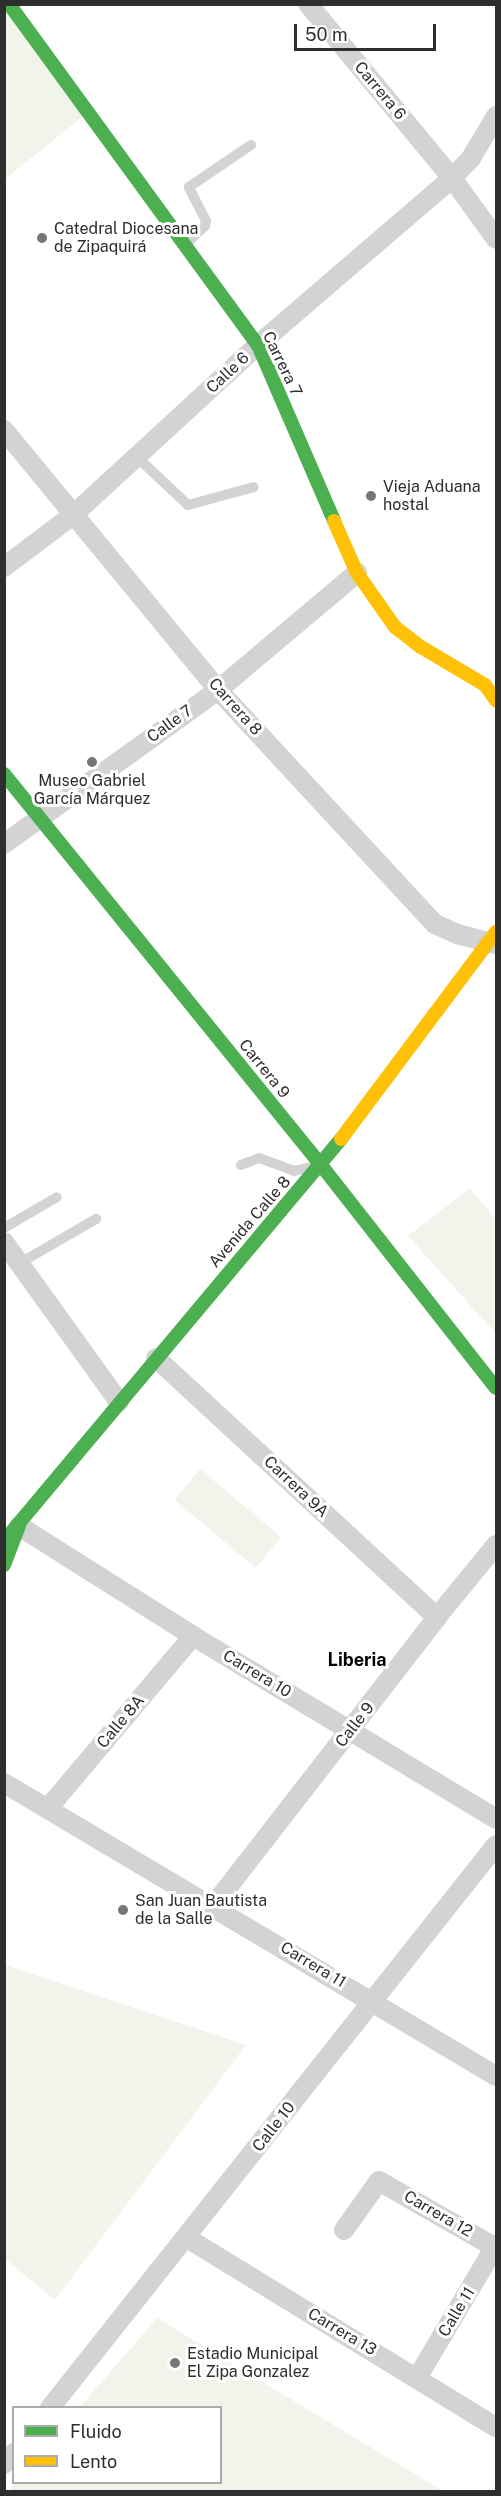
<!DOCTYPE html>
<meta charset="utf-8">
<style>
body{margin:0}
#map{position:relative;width:501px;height:2496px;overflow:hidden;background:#fff;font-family:"Public Sans",sans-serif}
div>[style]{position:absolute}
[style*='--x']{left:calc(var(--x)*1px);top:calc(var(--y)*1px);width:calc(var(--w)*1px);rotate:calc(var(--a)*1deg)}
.green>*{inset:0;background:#f0f4eb;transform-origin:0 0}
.lane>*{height:10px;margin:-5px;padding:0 5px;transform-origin:5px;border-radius:5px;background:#d3d3d3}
.street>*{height:20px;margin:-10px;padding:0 10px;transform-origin:10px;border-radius:10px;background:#d3d3d3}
.fast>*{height:14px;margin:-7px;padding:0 7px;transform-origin:7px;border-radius:7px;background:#4caf50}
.slow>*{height:14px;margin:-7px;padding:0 7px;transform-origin:7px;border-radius:7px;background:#ffc107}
.dots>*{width:16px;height:16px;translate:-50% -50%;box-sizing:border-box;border:3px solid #fff;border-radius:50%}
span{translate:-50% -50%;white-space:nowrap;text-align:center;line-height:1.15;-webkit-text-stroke:6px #fff;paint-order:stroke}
.street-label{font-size:16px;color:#2e2e2e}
.poi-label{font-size:16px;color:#2e2e2e}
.left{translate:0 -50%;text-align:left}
.neighbourhood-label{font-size:18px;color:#000;font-weight:700}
.frame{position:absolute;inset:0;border:6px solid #2e2e2e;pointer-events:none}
.legend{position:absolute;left:12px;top:2406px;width:210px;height:78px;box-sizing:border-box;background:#fff;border:2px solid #ababab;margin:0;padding:8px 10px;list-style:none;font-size:18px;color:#2e2e2e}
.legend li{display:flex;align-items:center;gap:12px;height:30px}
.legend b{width:30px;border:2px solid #ababab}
.scale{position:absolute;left:294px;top:24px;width:142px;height:27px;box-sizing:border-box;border:3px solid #2e2e2e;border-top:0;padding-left:8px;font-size:18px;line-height:21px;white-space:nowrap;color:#2e2e2e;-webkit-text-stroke:4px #fff;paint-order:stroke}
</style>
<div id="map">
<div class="green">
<i style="clip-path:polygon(4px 5px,87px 113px,5px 179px)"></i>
<i style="clip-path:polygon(470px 1188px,496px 1220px,496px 1334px,408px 1236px)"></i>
<i style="left:200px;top:1469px;width:106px;height:40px;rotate:40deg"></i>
<i style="clip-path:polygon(5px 1965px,246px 2045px,55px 2300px,5px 2259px)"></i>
<i style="clip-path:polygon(157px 2318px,443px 2491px,8px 2491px,16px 2482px,220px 2482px,220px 2408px,80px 2407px)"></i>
</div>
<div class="lane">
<i style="--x:185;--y:245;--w:28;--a:-44"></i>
<i style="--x:205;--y:226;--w:5;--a:-79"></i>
<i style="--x:206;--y:221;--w:38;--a:-117"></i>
<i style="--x:189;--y:187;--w:75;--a:-34.1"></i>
<i style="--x:137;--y:457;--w:70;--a:43.3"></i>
<i style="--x:188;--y:505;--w:68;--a:-15.3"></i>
<i style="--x:241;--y:1165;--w:19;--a:-21"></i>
<i style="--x:259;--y:1158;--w:37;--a:20"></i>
<i style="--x:294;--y:1171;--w:18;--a:-13"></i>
<i style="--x:4;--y:1228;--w:61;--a:-30.3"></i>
<i style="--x:20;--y:1263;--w:88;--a:-30.1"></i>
</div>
<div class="street">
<i style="--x:308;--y:4;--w:226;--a:50.4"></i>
<i style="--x:452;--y:178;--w:75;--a:54.2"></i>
<i style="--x:4;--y:430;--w:337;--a:50.5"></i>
<i style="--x:218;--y:690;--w:319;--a:47.2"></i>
<i style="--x:435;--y:924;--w:24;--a:24"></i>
<i style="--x:457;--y:934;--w:40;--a:14.4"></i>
<i style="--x:4;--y:567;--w:86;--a:-37"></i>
<i style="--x:73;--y:515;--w:251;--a:-42.6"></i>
<i style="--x:258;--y:345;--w:256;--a:-40.7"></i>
<i style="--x:452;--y:178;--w:28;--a:-46"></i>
<i style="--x:471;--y:158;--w:49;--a:-59.2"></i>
<i style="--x:4;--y:844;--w:264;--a:-35.7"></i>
<i style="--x:218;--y:690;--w:182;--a:-40.1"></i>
<i style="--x:4;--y:1242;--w:197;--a:54.3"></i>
<i style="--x:156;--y:1358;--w:382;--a:42.7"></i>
<i style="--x:19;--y:1526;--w:206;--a:32.3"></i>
<i style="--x:193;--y:1636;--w:354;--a:31.1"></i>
<i style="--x:4;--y:1783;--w:573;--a:30.78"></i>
<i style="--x:49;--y:1807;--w:224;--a:-49.9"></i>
<i style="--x:214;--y:1905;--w:364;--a:-52.2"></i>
<i style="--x:437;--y:1617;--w:93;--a:-50.7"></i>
<i style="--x:344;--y:2230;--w:60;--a:-54.5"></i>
<i style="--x:379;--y:2181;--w:135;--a:29.8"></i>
<i style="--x:187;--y:2238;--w:362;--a:31.5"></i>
<i style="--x:417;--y:2378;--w:155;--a:-59.3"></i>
<i style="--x:50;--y:2408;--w:718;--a:-51.61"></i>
<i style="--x:4;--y:2464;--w:15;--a:-48"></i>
</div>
<div class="fast">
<i style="--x:9;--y:4;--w:422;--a:53.9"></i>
<i style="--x:258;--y:345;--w:192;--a:66.6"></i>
<i style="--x:4;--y:774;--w:503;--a:50.97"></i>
<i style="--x:321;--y:1165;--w:283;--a:51.9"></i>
<i style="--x:4;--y:1541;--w:525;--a:-50.03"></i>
<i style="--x:4;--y:1565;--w:42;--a:-69"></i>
</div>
<div class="slow">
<i style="--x:334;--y:521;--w:57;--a:66.1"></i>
<i style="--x:357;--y:573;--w:66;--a:54.9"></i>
<i style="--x:395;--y:627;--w:33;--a:38"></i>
<i style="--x:421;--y:647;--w:74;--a:30.7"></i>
<i style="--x:485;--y:685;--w:19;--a:55"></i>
<i style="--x:341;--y:1139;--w:259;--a:-53.2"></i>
</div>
<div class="dots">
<i style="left:42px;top:238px;background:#777"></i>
<i style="left:371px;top:496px;background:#777"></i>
<i style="left:92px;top:762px;background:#777"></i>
<i style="left:123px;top:1910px;background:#777"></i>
<i style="left:175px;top:2363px;background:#777"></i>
</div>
<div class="street-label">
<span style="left:380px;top:91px;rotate:50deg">Carrera 6</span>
<span style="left:282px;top:364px;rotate:64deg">Carrera 7</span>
<span style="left:228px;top:373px;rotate:-43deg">Calle 6</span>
<span style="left:235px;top:707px;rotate:48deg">Carrera 8</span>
<span style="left:170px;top:724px;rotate:-36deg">Calle 7</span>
<span style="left:264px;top:1069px;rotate:51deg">Carrera 9</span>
<span style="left:250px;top:1222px;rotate:-49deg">Avenida Calle 8</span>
<span style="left:296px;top:1487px;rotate:43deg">Carrera 9A</span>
<span style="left:257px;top:1674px;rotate:31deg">Carrera 10</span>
<span style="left:121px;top:1722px;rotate:-50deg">Calle 8A</span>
<span style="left:355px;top:1725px;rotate:-52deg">Calle 9</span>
<span style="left:313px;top:1965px;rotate:31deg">Carrera 11</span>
<span style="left:274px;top:2127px;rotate:-52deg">Calle 10</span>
<span style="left:438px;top:2214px;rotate:30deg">Carrera 12</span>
<span style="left:457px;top:2312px;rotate:-59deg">Calle 11</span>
<span style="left:342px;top:2332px;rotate:31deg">Carrera 13</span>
</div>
<div class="poi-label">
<span class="left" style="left:54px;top:238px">Catedral Diocesana<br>de Zipaquirá</span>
<span class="left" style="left:383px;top:496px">Vieja Aduana<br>hostal</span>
<span style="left:92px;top:790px">Museo Gabriel<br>García Márquez</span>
<span class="left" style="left:135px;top:1910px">San Juan Bautista<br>de la Salle</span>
<span class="left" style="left:187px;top:2363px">Estadio Municipal<br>El Zipa Gonzalez</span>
</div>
<div class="neighbourhood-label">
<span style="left:357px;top:1660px">Liberia</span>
</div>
<div class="frame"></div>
<ul class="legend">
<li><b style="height:8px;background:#4caf50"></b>Fluido</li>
<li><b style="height:8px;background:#ffc107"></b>Lento</li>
</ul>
<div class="scale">50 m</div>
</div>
